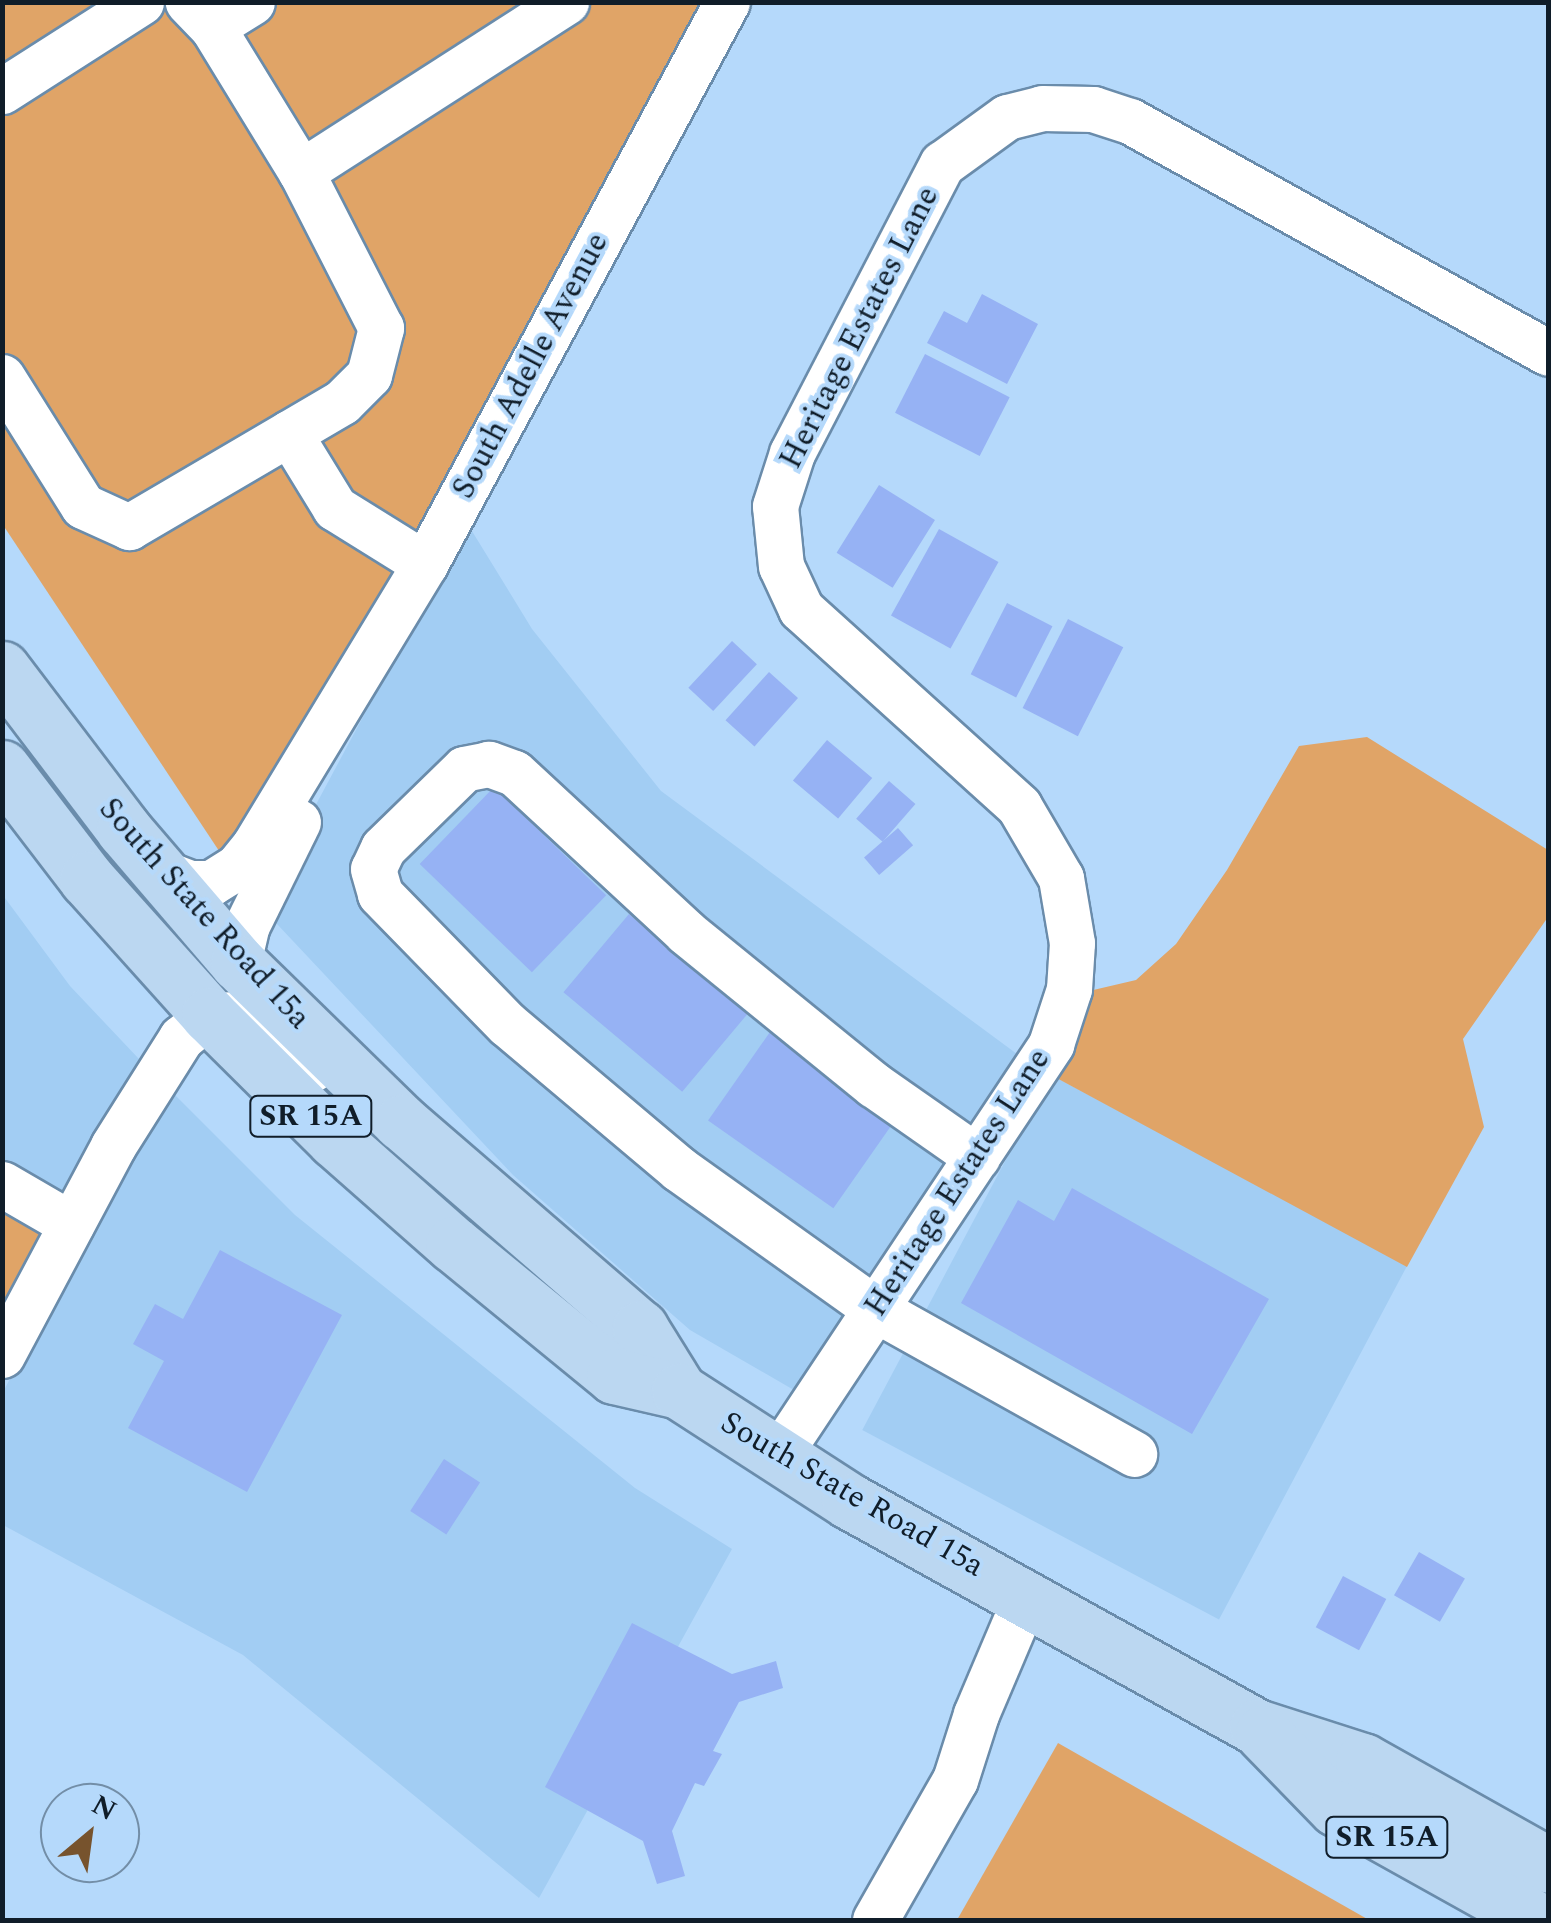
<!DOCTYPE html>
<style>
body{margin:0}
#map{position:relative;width:1551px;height:1923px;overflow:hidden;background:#b5d9fb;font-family:Spectral,serif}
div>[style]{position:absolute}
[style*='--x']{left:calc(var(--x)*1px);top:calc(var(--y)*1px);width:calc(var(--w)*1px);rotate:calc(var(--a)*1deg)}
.built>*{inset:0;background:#a2cdf3;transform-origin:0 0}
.green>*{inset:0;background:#e0a467}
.building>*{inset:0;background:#96b2f4;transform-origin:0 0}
.roads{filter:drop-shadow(2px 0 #6a8cab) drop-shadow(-2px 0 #6a8cab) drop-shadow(0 2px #6a8cab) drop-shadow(0 -2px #6a8cab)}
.minor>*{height:45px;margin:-22.5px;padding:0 22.5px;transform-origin:22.5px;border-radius:22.5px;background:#fff}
.highway>*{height:55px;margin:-27.5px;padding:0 27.5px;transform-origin:27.5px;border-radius:27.5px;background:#bbd7f1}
span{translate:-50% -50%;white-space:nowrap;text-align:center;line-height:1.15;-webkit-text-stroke:8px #b5d9fb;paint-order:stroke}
.shield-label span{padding:2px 8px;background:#b5d9fb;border:2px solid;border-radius:8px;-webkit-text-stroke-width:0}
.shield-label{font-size:30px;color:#101d29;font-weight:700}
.street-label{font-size:32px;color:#101d29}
.frame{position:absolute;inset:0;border:5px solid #101d29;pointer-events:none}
.north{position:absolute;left:40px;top:1783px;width:100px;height:100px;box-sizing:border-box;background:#b5d9fb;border:2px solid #738ea7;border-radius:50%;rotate:29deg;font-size:28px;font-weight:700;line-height:40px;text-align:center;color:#101d29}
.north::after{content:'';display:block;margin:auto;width:35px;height:45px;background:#77532d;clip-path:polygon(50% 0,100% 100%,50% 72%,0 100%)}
</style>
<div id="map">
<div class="built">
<i style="clip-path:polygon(467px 523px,532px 629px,661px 791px,1021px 1057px,799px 1393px,690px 1330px,513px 1175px,261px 907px)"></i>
<i style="clip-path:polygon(2px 894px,70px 986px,139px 1059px,65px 1198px,3px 1161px)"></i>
<i style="left:1051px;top:1075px;width:404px;height:402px;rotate:28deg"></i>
<i style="clip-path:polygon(165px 1085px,295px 1215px,635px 1488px,732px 1549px,539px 1898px,243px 1655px,3px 1525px,2px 1394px)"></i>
</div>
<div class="green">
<i style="clip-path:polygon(2px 3px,707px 3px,237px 878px,3px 525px)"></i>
<i style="clip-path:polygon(1367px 737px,1548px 850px,1548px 917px,1463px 1039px,1484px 1127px,1407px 1267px,1051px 1075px,1089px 991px,1136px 980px,1176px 944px,1227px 870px,1299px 746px)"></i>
<i style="clip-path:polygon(3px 1207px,47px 1233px,3px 1317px)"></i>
<i style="clip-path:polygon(1058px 1743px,1369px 1920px,957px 1920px)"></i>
</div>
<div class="building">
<i style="clip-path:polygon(982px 294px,1038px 324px,1007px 384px,927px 343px,944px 311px,967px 323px)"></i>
<i style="left:925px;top:354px;width:95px;height:66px;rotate:27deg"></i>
<i style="left:879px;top:485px;width:66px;height:80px;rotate:32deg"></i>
<i style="left:939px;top:529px;width:68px;height:99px;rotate:29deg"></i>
<i style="left:1007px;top:603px;width:51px;height:80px;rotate:27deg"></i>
<i style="left:1068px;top:619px;width:62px;height:100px;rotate:27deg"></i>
<i style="left:732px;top:641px;width:34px;height:64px;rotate:43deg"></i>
<i style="left:769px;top:672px;width:39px;height:65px;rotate:42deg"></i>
<i style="left:827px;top:740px;width:59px;height:53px;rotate:40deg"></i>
<i style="left:889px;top:781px;width:35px;height:50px;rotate:41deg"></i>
<i style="left:494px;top:787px;width:156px;height:107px;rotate:44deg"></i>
<i style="left:898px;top:828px;width:23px;height:45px;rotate:49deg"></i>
<i style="left:629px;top:914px;width:155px;height:102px;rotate:40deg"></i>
<i style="left:770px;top:1032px;width:153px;height:108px;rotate:35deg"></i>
<i style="clip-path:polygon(1072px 1188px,1269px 1299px,1192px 1434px,961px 1303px,1018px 1200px,1054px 1221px)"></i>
<i style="clip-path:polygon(220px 1250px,342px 1315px,247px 1492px,128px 1428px,164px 1361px,133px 1344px,155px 1304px,183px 1319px)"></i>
<i style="left:444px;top:1459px;width:43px;height:62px;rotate:33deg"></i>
<i style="left:1419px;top:1552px;width:53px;height:50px;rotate:30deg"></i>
<i style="left:1343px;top:1576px;width:49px;height:58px;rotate:28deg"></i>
<i style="clip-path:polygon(632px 1623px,732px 1674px,776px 1661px,783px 1688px,739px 1702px,713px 1751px,722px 1754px,704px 1786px,695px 1783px,672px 1831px,685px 1876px,657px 1884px,643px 1841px,545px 1787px)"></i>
</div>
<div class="roads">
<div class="minor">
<i style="--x:212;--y:27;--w:47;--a:-32"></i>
<i style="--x:2;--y:91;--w:165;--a:-32.6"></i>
<i style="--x:301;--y:172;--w:315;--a:-32.7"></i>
<i style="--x:2;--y:377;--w:152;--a:57.9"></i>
<i style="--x:83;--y:506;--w:51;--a:24.5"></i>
<i style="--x:129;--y:527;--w:247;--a:-30.4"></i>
<i style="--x:342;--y:402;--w:38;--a:-45"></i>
<i style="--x:369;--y:375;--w:49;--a:-75.7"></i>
<i style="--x:381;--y:328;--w:175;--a:-117.1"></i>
<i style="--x:301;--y:172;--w:170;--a:-121.5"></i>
<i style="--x:212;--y:27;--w:35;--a:-134"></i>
<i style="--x:289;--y:433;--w:88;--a:58.5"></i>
<i style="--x:335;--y:508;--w:106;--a:31.9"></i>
<i style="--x:161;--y:872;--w:31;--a:21"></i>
<i style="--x:190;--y:883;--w:21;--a:0"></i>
<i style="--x:211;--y:883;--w:31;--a:-32"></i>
<i style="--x:237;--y:867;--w:27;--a:-51"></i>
<i style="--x:254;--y:846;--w:330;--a:-58.8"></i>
<i style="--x:425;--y:564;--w:638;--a:-61.75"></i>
<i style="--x:238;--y:963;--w:39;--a:-77"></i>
<i style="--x:247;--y:925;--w:115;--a:-63.7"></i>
<i style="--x:977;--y:1157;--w:126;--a:-145"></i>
<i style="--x:874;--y:1085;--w:242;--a:-140.9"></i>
<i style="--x:686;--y:932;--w:234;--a:-137.2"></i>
<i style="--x:514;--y:773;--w:27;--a:-160"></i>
<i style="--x:489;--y:764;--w:25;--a:169"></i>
<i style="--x:464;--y:769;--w:113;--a:135.7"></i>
<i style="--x:383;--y:848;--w:23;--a:115"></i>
<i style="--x:373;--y:869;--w:26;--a:74"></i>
<i style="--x:380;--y:894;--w:182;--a:45.7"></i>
<i style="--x:507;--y:1024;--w:225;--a:40.1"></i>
<i style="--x:679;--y:1169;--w:241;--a:35.5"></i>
<i style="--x:875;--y:1309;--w:297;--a:29.2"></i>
<i style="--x:2;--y:1184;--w:80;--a:30.1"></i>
<i style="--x:2;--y:1355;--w:237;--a:-62"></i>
<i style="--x:113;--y:1146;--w:128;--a:-57.8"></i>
<i style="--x:181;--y:1038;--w:36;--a:-39"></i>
<i style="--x:209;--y:1015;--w:30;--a:-2"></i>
<i style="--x:239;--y:1014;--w:36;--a:28"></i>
<i style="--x:271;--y:1031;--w:56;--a:42.8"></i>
<i style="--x:777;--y:1457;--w:496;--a:-56.4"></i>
<i style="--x:1051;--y:1044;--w:58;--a:-71.9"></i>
<i style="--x:1069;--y:989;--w:46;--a:-86.3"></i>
<i style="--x:1072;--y:943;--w:66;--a:-99.6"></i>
<i style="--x:1061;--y:878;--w:83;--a:-120.3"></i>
<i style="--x:1019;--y:806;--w:294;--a:-137.9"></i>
<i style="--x:801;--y:609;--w:47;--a:-114.9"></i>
<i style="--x:781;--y:566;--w:60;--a:-95.7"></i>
<i style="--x:775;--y:506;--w:56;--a:-72.2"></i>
<i style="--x:792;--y:453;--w:326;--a:-62.6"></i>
<i style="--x:942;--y:164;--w:80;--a:-35.9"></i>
<i style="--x:1007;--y:117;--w:36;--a:-14"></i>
<i style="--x:1042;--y:108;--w:51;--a:1.1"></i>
<i style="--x:1093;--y:109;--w:39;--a:18"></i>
<i style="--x:1130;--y:121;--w:478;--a:29"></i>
<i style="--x:875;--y:1920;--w:161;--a:-60.3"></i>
<i style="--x:955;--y:1780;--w:69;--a:-72.3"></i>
<i style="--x:976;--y:1714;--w:128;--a:-67"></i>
</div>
<div class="highway">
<i style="--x:2;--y:669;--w:202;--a:52.8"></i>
<i style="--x:124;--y:830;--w:175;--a:49.4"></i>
<i style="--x:238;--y:963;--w:228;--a:44.3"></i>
<i style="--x:401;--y:1122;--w:316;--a:40.8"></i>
<i style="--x:640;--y:1328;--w:74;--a:58.2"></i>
<i style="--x:2;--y:768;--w:140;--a:52.6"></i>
<i style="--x:87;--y:879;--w:183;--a:48.1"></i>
<i style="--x:209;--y:1015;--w:177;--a:44.8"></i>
<i style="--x:335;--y:1140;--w:157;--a:41.4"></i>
<i style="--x:453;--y:1244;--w:208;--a:39.3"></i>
<i style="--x:614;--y:1376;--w:67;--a:13"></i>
<i style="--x:679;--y:1391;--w:202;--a:32.9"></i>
<i style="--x:849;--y:1501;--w:466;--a:29"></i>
<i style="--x:1257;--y:1727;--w:111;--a:17.8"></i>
<i style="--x:1363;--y:1761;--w:212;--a:29.3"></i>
<i style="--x:1263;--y:1733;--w:105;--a:45.8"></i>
<i style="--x:1336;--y:1808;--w:230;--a:29.1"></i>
</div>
</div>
<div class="shield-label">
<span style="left:311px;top:1116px">SR 15A</span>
<span style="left:1387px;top:1837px">SR 15A</span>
</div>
<div class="street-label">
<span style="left:860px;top:328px;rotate:-63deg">Heritage Estates Lane</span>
<span style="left:531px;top:366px;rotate:-62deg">South Adelle Avenue</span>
<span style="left:204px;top:914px;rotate:48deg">South State Road 15a</span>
<span style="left:958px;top:1183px;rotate:-57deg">Heritage Estates Lane</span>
<span style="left:852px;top:1495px;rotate:30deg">South State Road 15a</span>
</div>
<div class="frame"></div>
<div class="north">N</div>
</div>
